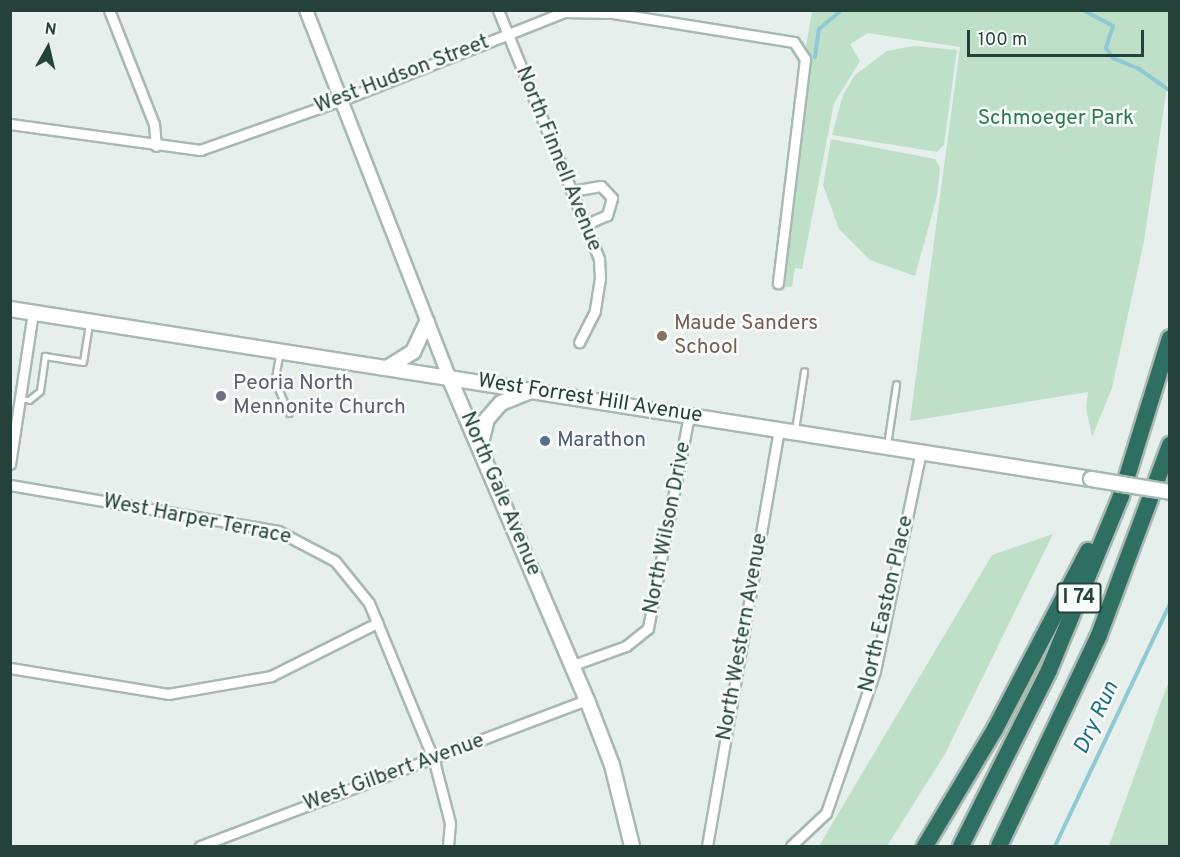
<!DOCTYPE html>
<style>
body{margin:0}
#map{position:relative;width:1180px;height:857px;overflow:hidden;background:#e6efeb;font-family:Overpass,sans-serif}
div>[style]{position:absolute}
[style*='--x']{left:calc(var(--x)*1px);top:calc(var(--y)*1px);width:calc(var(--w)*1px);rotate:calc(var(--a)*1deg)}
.green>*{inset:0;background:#bfe0c8}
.stream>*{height:4px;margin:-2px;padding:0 2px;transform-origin:2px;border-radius:2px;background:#8ec9d4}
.roads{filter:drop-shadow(2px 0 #a8b8b2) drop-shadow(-2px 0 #a8b8b2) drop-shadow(0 2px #a8b8b2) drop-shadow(0 -2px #a8b8b2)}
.service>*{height:4.5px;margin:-2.25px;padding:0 2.25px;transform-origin:2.25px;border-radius:2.25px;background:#fff}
.minor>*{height:9px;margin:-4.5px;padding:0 4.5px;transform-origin:4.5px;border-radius:4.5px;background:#fff}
.tertiary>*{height:12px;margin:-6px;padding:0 6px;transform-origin:6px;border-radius:6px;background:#fff}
.secondary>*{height:14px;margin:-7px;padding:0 7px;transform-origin:7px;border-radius:7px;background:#fff}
.motorway>*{height:16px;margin:-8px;padding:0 8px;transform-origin:8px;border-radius:8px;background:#2f6f62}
.bridges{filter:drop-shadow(2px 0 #a4bbb3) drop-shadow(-2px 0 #a4bbb3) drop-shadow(0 2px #a4bbb3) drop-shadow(0 -2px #a4bbb3)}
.secondary-bridge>*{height:14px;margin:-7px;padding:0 7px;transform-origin:7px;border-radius:7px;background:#fff}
.dots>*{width:16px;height:16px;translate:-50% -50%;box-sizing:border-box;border:3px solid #f7fbf9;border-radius:50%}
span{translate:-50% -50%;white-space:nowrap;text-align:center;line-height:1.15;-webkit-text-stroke:5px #f7fbf9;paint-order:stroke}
.shield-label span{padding:2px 4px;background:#f7fbf9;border:2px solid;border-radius:4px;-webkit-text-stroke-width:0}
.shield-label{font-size:20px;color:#24423a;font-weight:700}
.street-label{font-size:21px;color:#24423a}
.park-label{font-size:21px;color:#2d7a4b}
.education-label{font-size:21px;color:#785e54}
.left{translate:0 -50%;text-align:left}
.worship-label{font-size:21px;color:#5b616d}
.service-label{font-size:21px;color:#4e5e75}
.water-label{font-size:22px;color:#1c6f80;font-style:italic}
.frame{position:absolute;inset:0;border:12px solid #24423a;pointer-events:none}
.north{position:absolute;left:18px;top:18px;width:60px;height:60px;-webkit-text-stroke:4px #f7fbf9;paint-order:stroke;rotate:8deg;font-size:16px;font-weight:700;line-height:24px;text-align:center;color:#24423a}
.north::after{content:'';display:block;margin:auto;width:21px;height:27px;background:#24423a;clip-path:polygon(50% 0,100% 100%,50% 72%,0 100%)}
.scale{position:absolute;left:967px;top:30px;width:177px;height:27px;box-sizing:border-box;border:3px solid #24423a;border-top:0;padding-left:8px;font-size:18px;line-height:21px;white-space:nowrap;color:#24423a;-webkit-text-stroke:4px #f7fbf9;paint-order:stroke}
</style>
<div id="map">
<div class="green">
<i style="clip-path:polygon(812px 11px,1169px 11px,1169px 73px,1144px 241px,1112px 388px,1092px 437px,1086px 408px,1088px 392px,910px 421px,960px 47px,868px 33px,850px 44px,860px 61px,834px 103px,802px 269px,795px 268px,792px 287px,785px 287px,805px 52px)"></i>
<i style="clip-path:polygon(914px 46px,957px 50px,944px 145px,937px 152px,832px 135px,843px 95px,855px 75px,887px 51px)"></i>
<i style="clip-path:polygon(831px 139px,935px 159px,940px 167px,937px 196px,915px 276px,870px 260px,839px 229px,823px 185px)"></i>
<i style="clip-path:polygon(1053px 534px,945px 754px,887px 846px,819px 846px,992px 555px)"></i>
<i style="clip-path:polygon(1169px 681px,1169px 846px,1109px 846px,1157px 713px)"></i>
</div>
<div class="stream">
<i style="--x:1083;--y:10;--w:34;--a:28"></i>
<i style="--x:1113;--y:26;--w:23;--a:108"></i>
<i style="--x:1106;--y:48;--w:12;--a:55"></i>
<i style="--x:1113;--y:58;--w:28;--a:23"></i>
<i style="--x:1139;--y:69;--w:38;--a:35"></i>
<i style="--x:815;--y:57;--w:28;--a:-82"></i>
<i style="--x:819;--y:29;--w:30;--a:-40"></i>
<i style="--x:1055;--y:846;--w:268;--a:-64.6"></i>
</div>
<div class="roads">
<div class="service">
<i style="--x:280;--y:353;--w:28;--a:100"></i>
<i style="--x:275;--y:381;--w:35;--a:66"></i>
<i style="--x:20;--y:400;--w:9;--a:0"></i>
<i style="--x:29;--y:400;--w:14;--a:-39"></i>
<i style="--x:40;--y:391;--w:35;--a:-82"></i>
<i style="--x:45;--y:356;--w:38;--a:9"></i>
<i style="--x:83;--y:362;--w:38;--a:-81"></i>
<i style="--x:795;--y:430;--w:59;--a:-81.2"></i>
<i style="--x:887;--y:445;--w:61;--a:-81.5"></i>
</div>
<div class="minor">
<i style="--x:109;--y:10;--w:123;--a:68.5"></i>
<i style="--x:154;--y:124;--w:22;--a:85"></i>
<i style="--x:498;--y:10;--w:269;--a:67.9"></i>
<i style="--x:599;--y:259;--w:19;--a:87"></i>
<i style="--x:600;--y:278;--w:33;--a:99"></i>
<i style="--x:595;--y:311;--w:35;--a:117"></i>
<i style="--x:10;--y:124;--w:192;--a:7.8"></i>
<i style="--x:200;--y:150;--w:151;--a:-19.4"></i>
<i style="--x:342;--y:100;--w:239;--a:-21.6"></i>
<i style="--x:564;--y:12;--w:49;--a:1.2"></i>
<i style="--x:613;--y:13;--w:183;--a:9.1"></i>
<i style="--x:794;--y:42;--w:20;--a:57"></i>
<i style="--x:805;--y:59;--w:226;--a:96.9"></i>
<i style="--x:572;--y:191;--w:29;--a:-10"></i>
<i style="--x:601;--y:186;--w:16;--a:47"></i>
<i style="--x:612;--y:198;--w:18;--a:106"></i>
<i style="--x:607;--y:215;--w:24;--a:156"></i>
<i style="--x:10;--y:464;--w:154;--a:-81.4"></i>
<i style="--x:10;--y:485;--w:272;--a:9.7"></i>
<i style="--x:278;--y:531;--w:64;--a:27.8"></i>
<i style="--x:335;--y:561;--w:54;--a:51"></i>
<i style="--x:369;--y:603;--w:171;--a:67.6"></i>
<i style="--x:434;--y:761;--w:64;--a:75.5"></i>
<i style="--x:450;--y:823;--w:23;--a:95"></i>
<i style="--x:573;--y:665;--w:56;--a:-19.7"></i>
<i style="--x:626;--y:646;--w:28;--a:-39"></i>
<i style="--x:648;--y:628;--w:217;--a:-79.1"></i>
<i style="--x:10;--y:668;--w:160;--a:9.3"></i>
<i style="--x:168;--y:694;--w:105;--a:-9.9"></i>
<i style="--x:271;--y:676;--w:119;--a:-26.6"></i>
<i style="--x:200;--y:846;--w:414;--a:-20.7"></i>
<i style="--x:707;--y:846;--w:424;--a:-80.2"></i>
<i style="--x:791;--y:846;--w:48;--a:-43.3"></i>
<i style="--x:826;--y:813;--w:150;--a:-71"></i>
<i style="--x:875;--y:671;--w:226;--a:-78.2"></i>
</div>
<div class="tertiary">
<i style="--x:306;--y:10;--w:394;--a:68.7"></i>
</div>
<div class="secondary">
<i style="--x:10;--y:309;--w:1094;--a:8.94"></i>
<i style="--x:387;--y:368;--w:31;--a:-32"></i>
<i style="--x:413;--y:352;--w:33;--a:-65"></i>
<i style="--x:449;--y:377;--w:351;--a:66.9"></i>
<i style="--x:587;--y:700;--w:70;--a:69"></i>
<i style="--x:612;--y:765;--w:83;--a:76.1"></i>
<i style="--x:480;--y:447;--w:29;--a:-76"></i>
<i style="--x:487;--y:419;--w:21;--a:-49"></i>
<i style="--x:501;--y:403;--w:32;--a:-22"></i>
</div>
<div class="motorway">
<i style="--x:925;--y:846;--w:136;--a:-59.1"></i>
<i style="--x:995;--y:729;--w:201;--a:-62.4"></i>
<i style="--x:961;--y:846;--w:197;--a:-63.4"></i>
<i style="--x:1049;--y:670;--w:188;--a:-67.5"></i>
<i style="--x:1121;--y:496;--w:165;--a:-72.8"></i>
<i style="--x:999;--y:846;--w:233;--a:-64.6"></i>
<i style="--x:1099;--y:635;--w:203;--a:-69.5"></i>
</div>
</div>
<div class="bridges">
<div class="secondary-bridge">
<i style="--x:1091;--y:479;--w:80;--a:9.3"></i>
</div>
</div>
<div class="dots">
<i style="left:662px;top:336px;background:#8d6e63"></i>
<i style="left:221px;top:396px;background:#6b7280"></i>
<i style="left:545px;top:441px;background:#5c6f8a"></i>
</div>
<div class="shield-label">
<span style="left:1079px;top:598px">I 74</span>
</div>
<div class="street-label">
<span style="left:402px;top:75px;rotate:-21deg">West Hudson Street</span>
<span style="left:558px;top:159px;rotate:68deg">North Finnell Avenue</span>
<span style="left:590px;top:399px;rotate:9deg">West Forrest Hill Avenue</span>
<span style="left:500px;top:494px;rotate:67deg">North Gale Avenue</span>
<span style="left:197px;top:520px;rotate:11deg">West Harper Terrace</span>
<span style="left:668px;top:528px;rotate:-79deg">North Wilson Drive</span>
<span style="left:887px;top:604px;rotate:-77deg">North Easton Place</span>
<span style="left:743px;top:637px;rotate:-80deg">North Western Avenue</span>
<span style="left:394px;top:773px;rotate:-20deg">West Gilbert Avenue</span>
</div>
<div class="park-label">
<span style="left:1056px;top:119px">Schmoeger Park</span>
</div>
<div class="education-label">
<span class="left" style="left:674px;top:336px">Maude Sanders<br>School</span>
</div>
<div class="worship-label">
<span class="left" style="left:233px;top:396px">Peoria North<br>Mennonite Church</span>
</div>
<div class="service-label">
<span class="left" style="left:557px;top:441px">Marathon</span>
</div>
<div class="water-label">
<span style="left:1097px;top:718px;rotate:-65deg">Dry Run</span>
</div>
<div class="frame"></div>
<div class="north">N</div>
<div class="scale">100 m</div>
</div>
